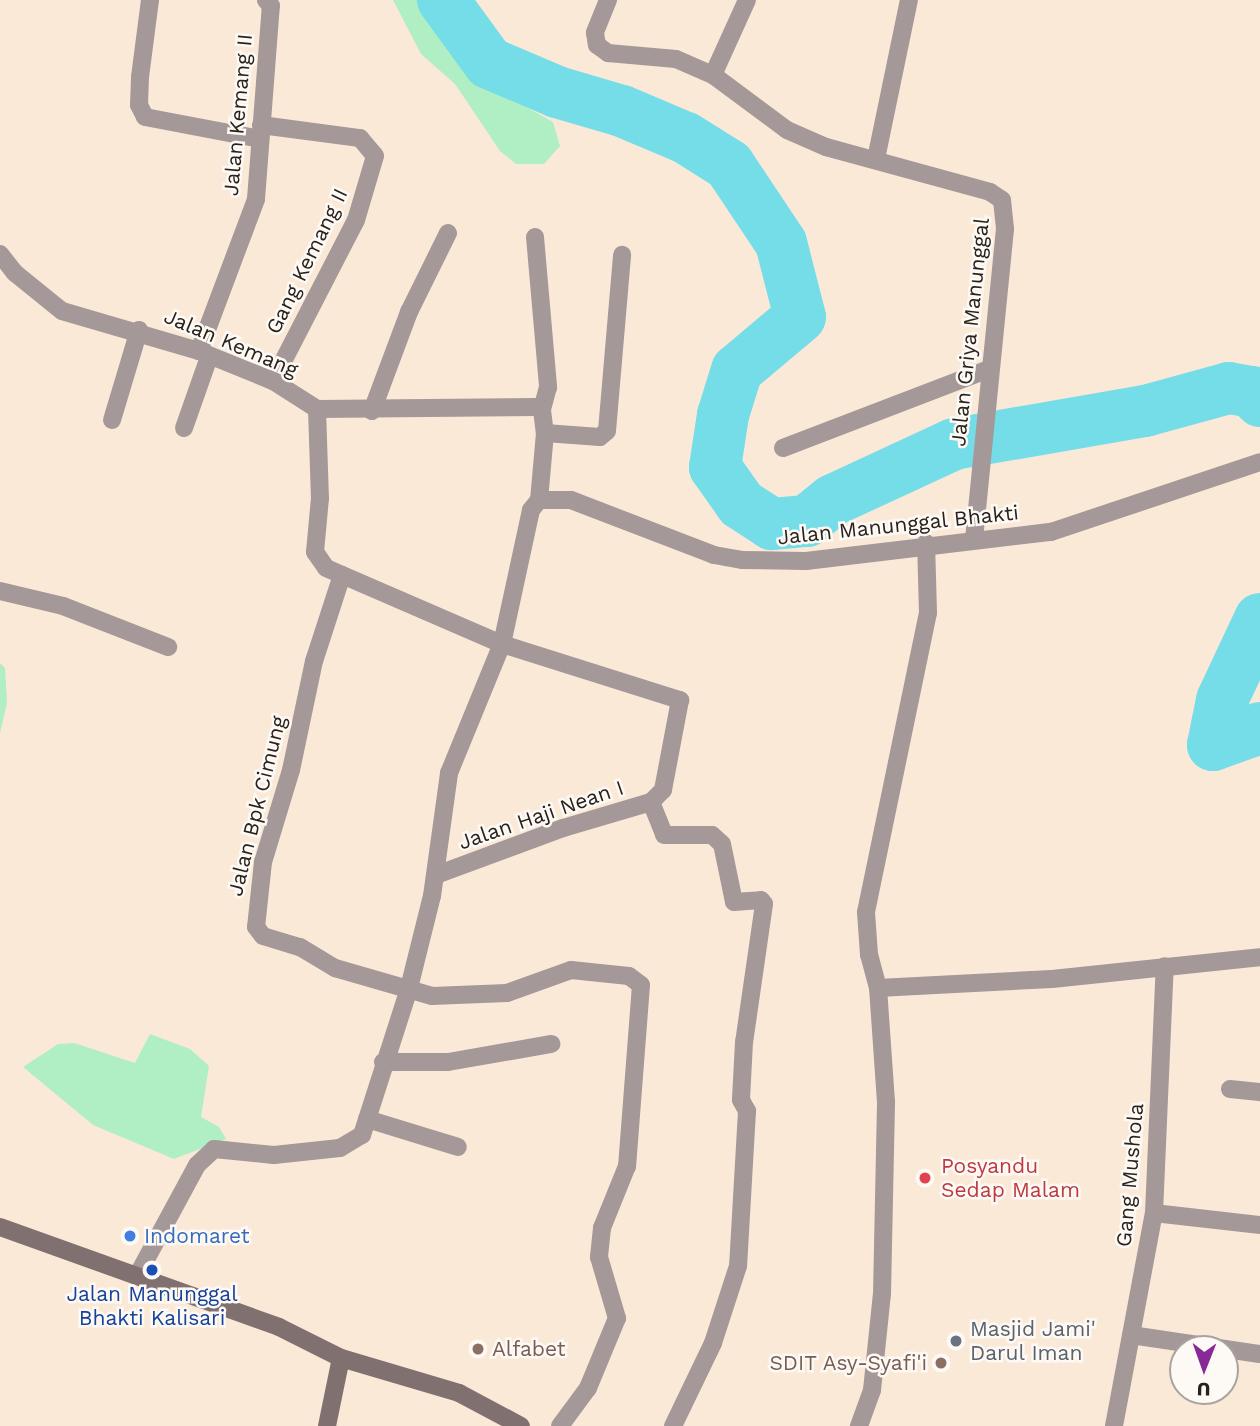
<!DOCTYPE html>
<style>
body{margin:0}
#map{position:relative;width:1260px;height:1426px;overflow:hidden;background:#fbe9d8;font-family:"Work Sans",sans-serif}
div>[style]{position:absolute}
[style*='--x']{left:calc(var(--x)*1px);top:calc(var(--y)*1px);width:calc(var(--w)*1px);rotate:calc(var(--a)*1deg)}
.green>*{inset:0;background:#b0eec3}
.river>*{height:52px;margin:-26px;padding:0 26px;transform-origin:26px;border-radius:26px;background:#75dde8}
.street>*{height:18px;margin:-9px;padding:0 9px;transform-origin:9px;border-radius:9px;background:#a49898}
.secondary>*{height:18px;margin:-9px;padding:0 9px;transform-origin:9px;border-radius:9px;background:#807070}
.dots>*{width:19px;height:19px;translate:-50% -50%;box-sizing:border-box;border:4px solid #fdf9f5;border-radius:50%}
span{translate:-50% -50%;white-space:nowrap;text-align:center;line-height:1.15;-webkit-text-stroke:5px #fdf9f5;paint-order:stroke}
.street-label{font-size:21px;color:#29221c}
.health-label{font-size:21px;color:#be3a42}
.left{translate:0 -50%;text-align:left}
.shop-label{font-size:21px;color:#366cbe}
.transit-label{font-size:21px;color:#164399}
.worship-label{font-size:21px;color:#5b616d}
.education-label{font-size:21px;color:#785e54}
.right{translate:-100% -50%;text-align:right}
.north{position:absolute;left:1169px;top:1335px;width:70px;height:70px;box-sizing:border-box;background:#fdf9f5;border:2px solid #a8a39e;border-radius:50%;rotate:181deg;font-size:19px;font-weight:700;line-height:28px;text-align:center;color:#29221c}
.north::after{content:'';display:block;margin:auto;width:24px;height:32px;background:#872a95;clip-path:polygon(50% 0,100% 100%,50% 72%,0 100%)}
</style>
<div id="map">
<div class="green">
<i style="clip-path:polygon(393px 0,433px 0,482px 82px,553px 122px,560px 146px,544px 164px,516px 164px,500px 151px,455px 84px,421px 54px)"></i>
<i style="clip-path:polygon(0 663px,5px 668px,7px 703px,0 733px)"></i>
<i style="clip-path:polygon(150px 1034px,190px 1049px,209px 1066px,201px 1117px,219px 1127px,226px 1139px,174px 1159px,93px 1125px,23px 1067px,58px 1044px,74px 1043px,135px 1063px)"></i>
</div>
<div class="river">
<i style="--x:443;--y:0;--w:78;--a:53.9"></i>
<i style="--x:489;--y:63;--w:74;--a:23.1"></i>
<i style="--x:557;--y:92;--w:68;--a:16.3"></i>
<i style="--x:622;--y:111;--w:69;--a:22.9"></i>
<i style="--x:686;--y:138;--w:51;--a:32.1"></i>
<i style="--x:729;--y:165;--w:94;--a:56.3"></i>
<i style="--x:781;--y:243;--w:76;--a:75.6"></i>
<i style="--x:800;--y:317;--w:82;--a:139.9"></i>
<i style="--x:737;--y:370;--w:47;--a:107.3"></i>
<i style="--x:723;--y:415;--w:53;--a:98.7"></i>
<i style="--x:715;--y:467;--w:45;--a:54.9"></i>
<i style="--x:741;--y:504;--w:37;--a:33"></i>
<i style="--x:772;--y:524;--w:35;--a:-5"></i>
<i style="--x:807;--y:521;--w:33;--a:-39"></i>
<i style="--x:833;--y:500;--w:133;--a:-24.8"></i>
<i style="--x:954;--y:444;--w:194;--a:-9.8"></i>
<i style="--x:1145;--y:411;--w:87;--a:-15.3"></i>
<i style="--x:1229;--y:388;--w:23;--a:10"></i>
<i style="--x:1252;--y:392;--w:12;--a:48"></i>
<i style="--x:1260;--y:619;--w:89;--a:115.1"></i>
<i style="--x:1222;--y:700;--w:46;--a:101.3"></i>
<i style="--x:1213;--y:745;--w:50;--a:-19.9"></i>
</div>
<div class="street">
<i style="--x:150;--y:0;--w:78;--a:97.4"></i>
<i style="--x:140;--y:77;--w:28;--a:92"></i>
<i style="--x:139;--y:105;--w:13;--a:63"></i>
<i style="--x:145;--y:117;--w:117;--a:10.8"></i>
<i style="--x:608;--y:0;--w:35;--a:112"></i>
<i style="--x:595;--y:33;--w:12;--a:81"></i>
<i style="--x:597;--y:45;--w:14;--a:36"></i>
<i style="--x:608;--y:53;--w:68;--a:5"></i>
<i style="--x:676;--y:59;--w:40;--a:23.4"></i>
<i style="--x:713;--y:75;--w:92;--a:36.6"></i>
<i style="--x:787;--y:130;--w:43;--a:23.6"></i>
<i style="--x:826;--y:147;--w:170;--a:15.3"></i>
<i style="--x:990;--y:192;--w:14;--a:34"></i>
<i style="--x:1002;--y:200;--w:29;--a:84"></i>
<i style="--x:1005;--y:229;--w:312;--a:95.7"></i>
<i style="--x:713;--y:75;--w:82;--a:-65.6"></i>
<i style="--x:261;--y:125;--w:100;--a:7.5"></i>
<i style="--x:360;--y:138;--w:23;--a:50"></i>
<i style="--x:375;--y:156;--w:67;--a:106.5"></i>
<i style="--x:356;--y:220;--w:181;--a:117.3"></i>
<i style="--x:876;--y:159;--w:162;--a:-78.3"></i>
<i style="--x:535;--y:237;--w:151;--a:85"></i>
<i style="--x:548;--y:387;--w:24;--a:105"></i>
<i style="--x:0;--y:254;--w:24;--a:52"></i>
<i style="--x:15;--y:273;--w:60;--a:39"></i>
<i style="--x:62;--y:311;--w:143;--a:16.3"></i>
<i style="--x:199;--y:351;--w:80;--a:22.1"></i>
<i style="--x:273;--y:381;--w:52;--a:32.5"></i>
<i style="--x:317;--y:409;--w:220;--a:-0.5"></i>
<i style="--x:537;--y:407;--w:6;--a:31"></i>
<i style="--x:542;--y:410;--w:23;--a:83"></i>
<i style="--x:545;--y:433;--w:67;--a:95.1"></i>
<i style="--x:199;--y:351;--w:162;--a:-69.4"></i>
<i style="--x:256;--y:199;--w:194;--a:-85.6"></i>
<i style="--x:271;--y:6;--w:8;--a:-130"></i>
<i style="--x:317;--y:409;--w:89;--a:88.1"></i>
<i style="--x:320;--y:498;--w:54;--a:95.3"></i>
<i style="--x:315;--y:552;--w:19;--a:55"></i>
<i style="--x:326;--y:568;--w:192;--a:23.4"></i>
<i style="--x:502;--y:644;--w:187;--a:17.5"></i>
<i style="--x:680;--y:700;--w:92;--a:100.7"></i>
<i style="--x:663;--y:790;--w:17;--a:135"></i>
<i style="--x:651;--y:802;--w:92;--a:163.5"></i>
<i style="--x:563;--y:828;--w:135;--a:159.7"></i>
<i style="--x:372;--y:411;--w:106;--a:-69.5"></i>
<i style="--x:409;--y:312;--w:88;--a:-63.7"></i>
<i style="--x:112;--y:420;--w:94;--a:-73.3"></i>
<i style="--x:184;--y:428;--w:75;--a:-70.6"></i>
<i style="--x:545;--y:433;--w:55;--a:4.2"></i>
<i style="--x:600;--y:437;--w:9;--a:-41"></i>
<i style="--x:607;--y:431;--w:177;--a:-85.1"></i>
<i style="--x:783;--y:448;--w:221;--a:-21"></i>
<i style="--x:342;--y:575;--w:90;--a:108"></i>
<i style="--x:314;--y:661;--w:111;--a:101.9"></i>
<i style="--x:291;--y:770;--w:96;--a:106.9"></i>
<i style="--x:263;--y:862;--w:65;--a:96.1"></i>
<i style="--x:256;--y:927;--w:11;--a:52"></i>
<i style="--x:263;--y:936;--w:39;--a:17"></i>
<i style="--x:300;--y:947;--w:41;--a:31"></i>
<i style="--x:335;--y:968;--w:101;--a:16.1"></i>
<i style="--x:432;--y:996;--w:75;--a:-2.3"></i>
<i style="--x:507;--y:993;--w:68;--a:-19.8"></i>
<i style="--x:571;--y:970;--w:58;--a:5.9"></i>
<i style="--x:629;--y:976;--w:15;--a:37"></i>
<i style="--x:641;--y:985;--w:182;--a:94.4"></i>
<i style="--x:627;--y:1166;--w:67;--a:112"></i>
<i style="--x:602;--y:1228;--w:29;--a:96"></i>
<i style="--x:599;--y:1257;--w:64;--a:73.6"></i>
<i style="--x:617;--y:1318;--w:76;--a:112.5"></i>
<i style="--x:588;--y:1388;--w:47;--a:126.4"></i>
<i style="--x:0;--y:591;--w:65;--a:13.4"></i>
<i style="--x:63;--y:606;--w:113;--a:21.3"></i>
<i style="--x:651;--y:802;--w:35;--a:68"></i>
<i style="--x:664;--y:835;--w:48;--a:0"></i>
<i style="--x:712;--y:835;--w:13;--a:42"></i>
<i style="--x:722;--y:844;--w:59;--a:78.3"></i>
<i style="--x:734;--y:902;--w:27;--a:-4"></i>
<i style="--x:761;--y:900;--w:5;--a:53"></i>
<i style="--x:764;--y:904;--w:139;--a:98.2"></i>
<i style="--x:744;--y:1042;--w:58;--a:93"></i>
<i style="--x:741;--y:1100;--w:13;--a:61"></i>
<i style="--x:747;--y:1111;--w:155;--a:93.3"></i>
<i style="--x:738;--y:1266;--w:81;--a:108"></i>
<i style="--x:713;--y:1343;--w:92;--a:115.7"></i>
<i style="--x:878;--y:988;--w:174;--a:-3"></i>
<i style="--x:1052;--y:979;--w:209;--a:-6"></i>
<i style="--x:383;--y:1062;--w:65;--a:0"></i>
<i style="--x:448;--y:1062;--w:105;--a:-9.9"></i>
<i style="--x:1230;--y:1089;--w:30;--a:6"></i>
<i style="--x:367;--y:1119;--w:95;--a:17.1"></i>
<i style="--x:1154;--y:1213;--w:107;--a:6.5"></i>
<i style="--x:137;--y:1276;--w:126;--a:-61.6"></i>
<i style="--x:197;--y:1165;--w:23;--a:-43"></i>
<i style="--x:214;--y:1149;--w:60;--a:5.7"></i>
<i style="--x:274;--y:1155;--w:66;--a:-6.1"></i>
<i style="--x:340;--y:1148;--w:26;--a:-31"></i>
<i style="--x:362;--y:1135;--w:150;--a:-72.2"></i>
<i style="--x:408;--y:992;--w:99;--a:-76"></i>
<i style="--x:432;--y:896;--w:124;--a:-82.1"></i>
<i style="--x:449;--y:773;--w:139;--a:-67.7"></i>
<i style="--x:502;--y:644;--w:137;--a:-77.8"></i>
<i style="--x:531;--y:510;--w:13;--a:-51"></i>
<i style="--x:539;--y:500;--w:32;--a:0"></i>
<i style="--x:571;--y:500;--w:153;--a:21"></i>
<i style="--x:714;--y:555;--w:28;--a:10"></i>
<i style="--x:742;--y:560;--w:64;--a:0.9"></i>
<i style="--x:806;--y:561;--w:247;--a:-6.8"></i>
<i style="--x:1051;--y:532;--w:220;--a:-18.5"></i>
<i style="--x:1131;--y:1335;--w:130;--a:8.4"></i>
<i style="--x:859;--y:1426;--w:38;--a:-70"></i>
<i style="--x:872;--y:1390;--w:97;--a:-84.1"></i>
<i style="--x:882;--y:1294;--w:192;--a:-88.8"></i>
<i style="--x:886;--y:1102;--w:114;--a:-94"></i>
<i style="--x:878;--y:988;--w:34;--a:-105"></i>
<i style="--x:869;--y:955;--w:43;--a:-94"></i>
<i style="--x:866;--y:912;--w:305;--a:-78.3"></i>
<i style="--x:928;--y:613;--w:70;--a:-91.6"></i>
<i style="--x:1114;--y:1426;--w:217;--a:-79.4"></i>
<i style="--x:1154;--y:1213;--w:247;--a:-87.5"></i>
</div>
<div class="secondary">
<i style="--x:0;--y:1227;--w:296;--a:19.7"></i>
<i style="--x:279;--y:1327;--w:69;--a:26.6"></i>
<i style="--x:341;--y:1358;--w:123;--a:16.5"></i>
<i style="--x:459;--y:1393;--w:70;--a:28"></i>
<i style="--x:327;--y:1426;--w:69;--a:-78.4"></i>
</div>
<div class="dots">
<i style="left:925px;top:1178px;background:#e0444e"></i>
<i style="left:130px;top:1236px;background:#3f7fe0"></i>
<i style="left:152px;top:1270px;background:#1a4fb4"></i>
<i style="left:956px;top:1341px;background:#6b7280"></i>
<i style="left:478px;top:1349px;background:#8d6e63"></i>
<i style="left:941px;top:1363px;background:#8d6e63"></i>
</div>
<div class="street-label">
<span style="left:238px;top:115px;rotate:-85deg">Jalan Kemang II</span>
<span style="left:307px;top:261px;rotate:-64deg">Gang Kemang II</span>
<span style="left:970px;top:332px;rotate:-84deg">Jalan Griya Manunggal</span>
<span style="left:231px;top:343px;rotate:23deg">Jalan Kemang</span>
<span style="left:898px;top:525px;rotate:-6deg">Jalan Manunggal Bhakti</span>
<span style="left:257px;top:806px;rotate:-76deg">Jalan Bpk Cimung</span>
<span style="left:541px;top:815px;rotate:-19deg">Jalan Haji Nean I</span>
<span style="left:1130px;top:1175px;rotate:-85deg">Gang Mushola</span>
</div>
<div class="health-label">
<span class="left" style="left:941px;top:1178px">Posyandu<br>Sedap Malam</span>
</div>
<div class="shop-label">
<span class="left" style="left:144px;top:1236px">Indomaret</span>
</div>
<div class="transit-label">
<span style="left:152px;top:1306px">Jalan Manunggal<br>Bhakti Kalisari</span>
</div>
<div class="worship-label">
<span class="left" style="left:970px;top:1341px">Masjid Jami'<br>Darul Iman</span>
</div>
<div class="education-label">
<span class="left" style="left:492px;top:1349px">Alfabet</span>
<span class="right" style="left:927px;top:1363px">SDIT Asy-Syafi'i</span>
</div>
<div class="north">U</div>
</div>
